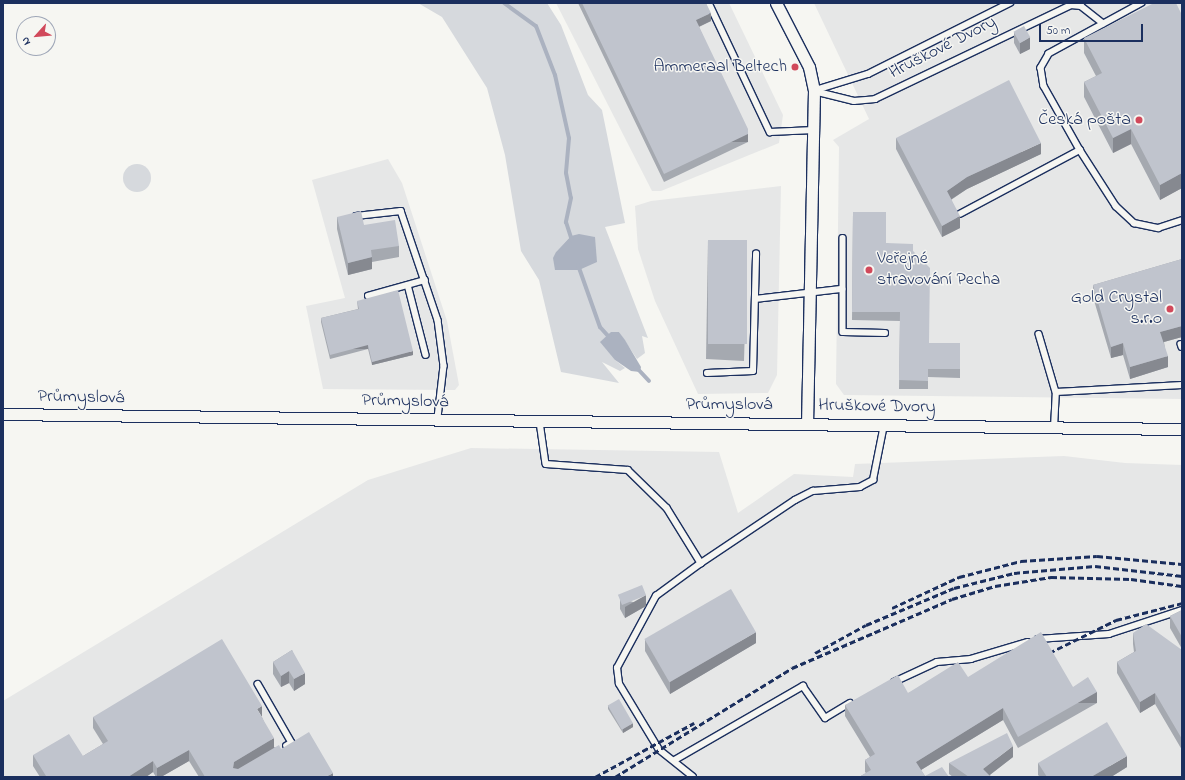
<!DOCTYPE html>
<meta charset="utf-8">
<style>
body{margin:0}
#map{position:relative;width:1185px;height:780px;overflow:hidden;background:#f6f6f2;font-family:"Indie Flower",sans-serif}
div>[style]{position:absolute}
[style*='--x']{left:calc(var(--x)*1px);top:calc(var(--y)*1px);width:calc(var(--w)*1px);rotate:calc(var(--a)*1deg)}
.built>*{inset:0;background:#e6e7e7}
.green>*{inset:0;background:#d6d9dd}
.round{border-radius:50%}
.water>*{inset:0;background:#abb2c0}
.stream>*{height:4px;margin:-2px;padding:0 2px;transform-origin:2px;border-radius:2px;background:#abb2c0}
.roads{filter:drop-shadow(1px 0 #1b2f5e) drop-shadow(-1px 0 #1b2f5e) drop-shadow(0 1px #1b2f5e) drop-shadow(0 -1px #1b2f5e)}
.service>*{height:5.5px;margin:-2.75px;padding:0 2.75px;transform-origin:2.75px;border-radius:2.75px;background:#f6f6f2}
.minor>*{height:11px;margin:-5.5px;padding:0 5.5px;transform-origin:5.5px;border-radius:5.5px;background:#f6f6f2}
.rail>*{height:3px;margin-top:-1.5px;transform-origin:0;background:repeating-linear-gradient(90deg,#1b2f5e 0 6px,transparent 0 9px)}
.wall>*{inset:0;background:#a5a9b0}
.shaded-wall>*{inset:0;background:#868990;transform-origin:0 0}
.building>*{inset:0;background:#c0c4cd;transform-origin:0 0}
.dots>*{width:11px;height:11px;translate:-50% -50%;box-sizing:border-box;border:2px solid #f6f6f2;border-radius:50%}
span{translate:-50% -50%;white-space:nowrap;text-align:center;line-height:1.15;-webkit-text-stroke:3px #f6f6f2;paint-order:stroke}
.street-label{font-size:18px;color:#1b2f5e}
.poi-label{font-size:18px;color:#1b2f5e}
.right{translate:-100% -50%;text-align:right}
.left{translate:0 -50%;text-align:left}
.frame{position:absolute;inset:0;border:4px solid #1b2f5e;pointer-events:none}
.north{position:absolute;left:16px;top:16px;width:40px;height:40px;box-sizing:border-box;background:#f6f6f2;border:1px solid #9ea6b7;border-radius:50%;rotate:243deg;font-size:11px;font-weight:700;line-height:16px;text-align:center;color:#1b2f5e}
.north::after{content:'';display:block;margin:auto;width:14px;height:18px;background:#d1495b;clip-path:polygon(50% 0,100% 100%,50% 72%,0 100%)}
.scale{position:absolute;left:1039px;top:24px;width:104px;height:18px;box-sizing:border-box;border:2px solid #1b2f5e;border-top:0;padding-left:5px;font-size:12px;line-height:14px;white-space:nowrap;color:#1b2f5e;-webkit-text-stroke:3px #f6f6f2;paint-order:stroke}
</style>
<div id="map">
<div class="built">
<i style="clip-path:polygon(556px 3px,729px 3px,783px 115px,779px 143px,661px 191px,652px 191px)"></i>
<i style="clip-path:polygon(814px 3px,1182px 3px,1182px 399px,844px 395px,836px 384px,839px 147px,833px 140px,869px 119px)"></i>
<i style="clip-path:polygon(388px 159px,402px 183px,447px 321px,459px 385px,455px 390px,323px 389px,306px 306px,345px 298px,312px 180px)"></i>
<i style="clip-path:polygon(781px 186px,777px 375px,768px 393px,698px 394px,655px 301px,638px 249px,635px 206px,651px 201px)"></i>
<i style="clip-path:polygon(471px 448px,719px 452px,738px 513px,794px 474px,853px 477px,855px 464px,1064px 456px,1125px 463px,1182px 465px,1182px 777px,3px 777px,3px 701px,368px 480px)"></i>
</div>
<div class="green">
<i style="clip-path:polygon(evenodd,418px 3px,547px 3px,561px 25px,588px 95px,602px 110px,625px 223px,605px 227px,648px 338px,642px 336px,645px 353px,637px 359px,619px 332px,615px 360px,625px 368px,620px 371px,602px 362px,619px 383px,561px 372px,539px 280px,521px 251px,505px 155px,487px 88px,442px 17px,418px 3px,571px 236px,595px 237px,556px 252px,571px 236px)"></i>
<i class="round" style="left:123px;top:164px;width:28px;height:28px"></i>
</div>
<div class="water">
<i style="clip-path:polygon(579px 234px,595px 237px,597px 262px,579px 270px,555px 270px,553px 258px,556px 252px,571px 236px)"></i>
<i style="clip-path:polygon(611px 332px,619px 332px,625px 340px,641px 367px,640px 372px,631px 371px,615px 360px,600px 342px)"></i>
</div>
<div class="stream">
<i style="--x:504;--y:3;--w:39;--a:36"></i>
<i style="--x:536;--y:26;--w:53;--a:68.8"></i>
<i style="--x:555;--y:75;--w:65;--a:77.5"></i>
<i style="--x:569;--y:138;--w:35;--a:95"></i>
<i style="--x:566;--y:173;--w:25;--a:79"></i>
<i style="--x:571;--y:198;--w:25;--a:102"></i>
<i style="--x:566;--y:222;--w:20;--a:72"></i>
<i style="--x:578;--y:265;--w:66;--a:70.5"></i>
<i style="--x:600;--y:327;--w:15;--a:48"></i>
<i style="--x:636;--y:367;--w:19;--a:47"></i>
</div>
<div class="roads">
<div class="service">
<i style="--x:709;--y:3;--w:143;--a:64.7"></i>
<i style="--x:770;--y:132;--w:44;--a:-2.6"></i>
<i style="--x:1142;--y:3;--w:106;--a:151.3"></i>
<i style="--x:1049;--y:54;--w:16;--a:120"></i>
<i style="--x:1041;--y:68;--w:18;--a:81"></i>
<i style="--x:1044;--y:86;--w:73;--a:60.6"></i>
<i style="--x:1080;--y:150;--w:67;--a:57.3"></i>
<i style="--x:1116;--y:206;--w:25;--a:43"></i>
<i style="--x:1134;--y:223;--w:25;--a:12"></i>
<i style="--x:1158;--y:228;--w:25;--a:-18"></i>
<i style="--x:816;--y:90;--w:54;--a:-17.1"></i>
<i style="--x:868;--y:74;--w:159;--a:-26.6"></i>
<i style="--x:814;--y:91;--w:41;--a:14"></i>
<i style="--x:854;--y:101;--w:21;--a:-5"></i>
<i style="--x:875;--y:99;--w:217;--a:-25.6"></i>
<i style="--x:1071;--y:5;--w:10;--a:6"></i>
<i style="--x:1081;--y:6;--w:28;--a:38"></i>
<i style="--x:960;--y:214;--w:136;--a:-28.1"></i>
<i style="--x:356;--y:216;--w:45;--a:-6.3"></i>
<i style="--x:401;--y:211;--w:115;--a:71.3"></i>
<i style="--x:438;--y:320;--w:46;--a:82.6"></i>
<i style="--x:444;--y:366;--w:52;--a:96.6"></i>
<i style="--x:843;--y:238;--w:94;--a:90"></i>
<i style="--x:843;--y:332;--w:42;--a:1.4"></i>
<i style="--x:408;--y:285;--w:72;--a:75.6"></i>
<i style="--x:368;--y:296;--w:59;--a:-15.7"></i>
<i style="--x:755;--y:299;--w:88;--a:-6.6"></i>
<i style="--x:1039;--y:334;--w:60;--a:73.7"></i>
<i style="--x:1181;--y:344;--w:3;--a:72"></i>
<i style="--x:707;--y:373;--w:46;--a:-2.5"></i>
<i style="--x:753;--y:371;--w:117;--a:-88.5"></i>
<i style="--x:540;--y:422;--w:42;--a:81.9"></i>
<i style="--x:546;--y:464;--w:82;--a:4.2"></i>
<i style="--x:628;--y:470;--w:54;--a:44.3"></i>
<i style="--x:667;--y:508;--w:65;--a:58.3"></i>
<i style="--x:1054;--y:428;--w:36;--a:-87"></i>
<i style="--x:1056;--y:392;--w:126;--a:-3.2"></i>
<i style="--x:1038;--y:639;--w:71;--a:-4"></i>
<i style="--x:1109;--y:634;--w:77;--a:-18.2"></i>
<i style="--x:894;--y:682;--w:47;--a:-24.9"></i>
<i style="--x:937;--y:662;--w:34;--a:-5"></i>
<i style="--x:971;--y:659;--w:59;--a:-16.6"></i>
<i style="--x:258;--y:684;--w:68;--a:60"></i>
<i style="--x:292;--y:743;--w:6;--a:149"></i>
<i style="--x:675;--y:760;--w:148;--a:-30"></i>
<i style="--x:803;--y:686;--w:39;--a:55"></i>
<i style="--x:825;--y:718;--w:29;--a:-31"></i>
<i style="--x:693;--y:777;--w:43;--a:-141.5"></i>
<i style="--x:659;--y:750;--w:77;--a:-121.2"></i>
<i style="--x:619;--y:684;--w:16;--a:-97"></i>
<i style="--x:617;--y:668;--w:82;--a:-61.6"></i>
<i style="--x:656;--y:596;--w:56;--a:-36.3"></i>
<i style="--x:701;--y:563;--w:113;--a:-33.8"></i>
<i style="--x:795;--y:500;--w:20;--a:-27"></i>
<i style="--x:813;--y:491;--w:47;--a:-4.9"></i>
<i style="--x:860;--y:487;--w:15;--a:-28"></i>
<i style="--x:873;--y:480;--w:56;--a:-78.7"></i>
</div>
<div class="minor">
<i style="--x:776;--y:3;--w:72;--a:62.7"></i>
<i style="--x:809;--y:67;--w:25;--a:78"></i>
<i style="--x:814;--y:91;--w:331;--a:91.2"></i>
<i style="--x:3;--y:414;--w:1179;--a:0.73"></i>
</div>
</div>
<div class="rail">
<i style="--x:892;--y:608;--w:74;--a:-24.8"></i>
<i style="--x:959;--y:577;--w:64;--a:-14.5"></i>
<i style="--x:1021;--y:561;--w:76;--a:-3.8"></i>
<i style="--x:1097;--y:556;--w:85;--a:5.4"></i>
<i style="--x:815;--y:653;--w:58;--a:-28.8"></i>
<i style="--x:866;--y:625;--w:95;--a:-22.8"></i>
<i style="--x:954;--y:588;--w:62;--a:-14"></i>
<i style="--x:1014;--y:573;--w:81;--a:-4.9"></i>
<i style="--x:1095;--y:566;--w:88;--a:6.6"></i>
<i style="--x:1049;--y:653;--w:75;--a:-26.2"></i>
<i style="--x:1116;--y:620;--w:68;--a:-14.4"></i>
<i style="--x:595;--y:777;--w:113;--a:-28.6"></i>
<i style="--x:615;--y:777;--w:208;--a:-31.6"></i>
<i style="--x:792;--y:668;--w:174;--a:-23.3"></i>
<i style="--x:952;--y:599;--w:45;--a:-16.8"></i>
<i style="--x:995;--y:586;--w:57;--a:-9.1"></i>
<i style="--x:1051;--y:577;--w:80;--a:1.4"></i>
<i style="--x:1131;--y:579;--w:51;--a:7.8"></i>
</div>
<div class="wall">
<i style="clip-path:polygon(578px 3px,706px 3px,711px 21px,699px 27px,748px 142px,664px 182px)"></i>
<i style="clip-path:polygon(1182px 15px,1182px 188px,1160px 200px,1131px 144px,1113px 153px,1084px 97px,1084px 82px,1096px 76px,1084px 53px,1084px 38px)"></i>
<i style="clip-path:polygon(1014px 32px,1030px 49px,1020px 54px,1014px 43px)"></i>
<i style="clip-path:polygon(896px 138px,1041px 154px,967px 189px,951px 200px,960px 228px,942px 237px,896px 149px)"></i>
<i style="clip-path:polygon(853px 212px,886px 243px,913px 251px,929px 343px,960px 343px,960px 378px,928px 377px,928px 389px,899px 389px,900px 321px,852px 320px)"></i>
<i style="clip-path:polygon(337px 217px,364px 225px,399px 246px,399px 257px,372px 262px,372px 269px,348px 275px,337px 229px)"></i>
<i style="clip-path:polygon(708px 240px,747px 255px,744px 361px,706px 359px)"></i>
<i style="clip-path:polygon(1182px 259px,1182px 337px,1164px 342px,1168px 367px,1130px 379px,1123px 355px,1111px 358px,1093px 297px,1093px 285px)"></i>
<i style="clip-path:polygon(357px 301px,413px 355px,372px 365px,368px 349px,330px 359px,321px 322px,321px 318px,358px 309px)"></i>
<i style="clip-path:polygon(620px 598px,646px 606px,625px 618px,620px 609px)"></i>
<i style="clip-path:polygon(1182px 610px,1182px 649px,1170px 628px,1170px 616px)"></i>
<i style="clip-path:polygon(1133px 633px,1182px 650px,1182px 750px,1155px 704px,1140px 713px,1117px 673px,1117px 662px,1134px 652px,1133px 644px)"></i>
<i style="clip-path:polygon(645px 640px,756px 643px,670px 694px,645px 651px)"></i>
<i style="clip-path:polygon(292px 650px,305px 684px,294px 691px,289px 683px,281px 687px,273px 674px,273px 662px)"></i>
<i style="clip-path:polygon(968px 677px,1073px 687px,1097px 703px,1018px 748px,1003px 720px,921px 770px,925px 776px,859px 777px,866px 773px,865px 772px,865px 760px,870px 757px,845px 716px,845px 705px,908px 693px)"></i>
<i style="clip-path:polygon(608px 705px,633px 727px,623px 733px,608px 709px)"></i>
<i style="clip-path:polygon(93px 717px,262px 717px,274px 747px,281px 749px,333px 777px,199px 777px,189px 761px,161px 777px,156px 777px,153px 772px,146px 777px,40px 777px,33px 766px,33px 755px,83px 756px,103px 744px,93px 728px)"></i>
<i style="clip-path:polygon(1013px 757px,990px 775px,991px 777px,953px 777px,949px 774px,949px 763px)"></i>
<i style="clip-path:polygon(1038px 763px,1127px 767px,1111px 777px,1040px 777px,1038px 775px)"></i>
</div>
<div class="shaded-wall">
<i style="clip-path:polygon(711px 13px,711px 21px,696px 28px,696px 20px)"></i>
<i style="clip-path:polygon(1030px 37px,1030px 49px,1020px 54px,1020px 43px)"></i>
<i style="clip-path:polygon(1131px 129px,1131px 144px,1113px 153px,1113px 138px)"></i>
<i style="left:748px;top:134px;width:8px;height:93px;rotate:90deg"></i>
<i style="clip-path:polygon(1041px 143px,1041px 154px,967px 189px,947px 202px,947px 191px,967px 177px)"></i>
<i style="clip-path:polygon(1182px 173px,1182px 188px,1160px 200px,1160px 185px)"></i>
<i style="clip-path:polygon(960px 216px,960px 228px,942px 237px,942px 226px)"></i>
<i style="clip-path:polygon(372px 257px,372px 269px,348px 275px,348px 263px)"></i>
<i style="clip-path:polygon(1182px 326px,1182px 337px,1160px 343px,1160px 332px)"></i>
<i style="clip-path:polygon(1123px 343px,1123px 355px,1111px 358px,1111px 347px)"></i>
<i style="left:368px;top:345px;width:4px;height:39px;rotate:90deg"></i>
<i style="clip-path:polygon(413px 351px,413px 355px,372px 365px,372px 362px)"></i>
<i style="clip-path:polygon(1168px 356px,1168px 367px,1130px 379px,1130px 367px)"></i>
<i style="clip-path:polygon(646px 595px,646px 606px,625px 618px,625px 607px)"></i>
<i style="clip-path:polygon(756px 632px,756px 643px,670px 694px,670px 682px)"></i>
<i style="clip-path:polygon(289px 671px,289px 683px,281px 687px,281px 676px)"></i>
<i style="clip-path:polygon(305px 673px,305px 684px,294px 691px,294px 679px)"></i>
<i style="left:1097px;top:692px;width:11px;height:91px;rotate:90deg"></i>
<i style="clip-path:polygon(1155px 693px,1155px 704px,1140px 713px,1140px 702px)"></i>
<i style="clip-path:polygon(262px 706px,262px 717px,257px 709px)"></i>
<i style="clip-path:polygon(1003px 708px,1003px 720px,916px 773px,916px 762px)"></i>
<i style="clip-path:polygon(633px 723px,633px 727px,623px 733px,623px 729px)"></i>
<i style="clip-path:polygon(274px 738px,274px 749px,234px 773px,233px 768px,234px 762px)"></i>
<i style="clip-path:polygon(1013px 746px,1013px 757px,987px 777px,983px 769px)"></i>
<i style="clip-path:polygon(189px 750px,189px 761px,161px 777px,157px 777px,157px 768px)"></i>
<i style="clip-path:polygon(1127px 756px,1127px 767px,1111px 777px,1091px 777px)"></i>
<i style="clip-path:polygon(153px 761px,153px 772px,146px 777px,128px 777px)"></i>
<i style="clip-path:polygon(333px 773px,333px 777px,326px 777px)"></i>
</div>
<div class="building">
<i style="clip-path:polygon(582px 3px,706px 3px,711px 13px,696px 20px,748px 129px,748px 134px,664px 174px)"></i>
<i style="clip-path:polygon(1154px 3px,1176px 3px,1182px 15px,1182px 173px,1160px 185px,1131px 129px,1113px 138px,1084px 82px,1102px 73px,1084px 38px)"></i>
<i style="left:1024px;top:26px;width:13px;height:12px;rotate:61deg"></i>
<i style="clip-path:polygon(1009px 80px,1041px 143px,967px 177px,947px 191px,960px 216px,942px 226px,896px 138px)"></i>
<i style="clip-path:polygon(361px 211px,364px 225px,395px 220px,399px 246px,371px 250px,372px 257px,348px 263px,337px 217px)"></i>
<i style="clip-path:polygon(853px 212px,886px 212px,886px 243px,913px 244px,913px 251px,930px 268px,929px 343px,960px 343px,960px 369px,928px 369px,928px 381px,899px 380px,900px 312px,852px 312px)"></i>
<i style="left:708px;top:240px;width:39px;height:104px"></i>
<i style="clip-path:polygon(1182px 259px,1182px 326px,1160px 332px,1168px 356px,1130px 367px,1123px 343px,1111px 347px,1093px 285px)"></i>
<i style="clip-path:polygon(398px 290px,413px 351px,372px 362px,368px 345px,330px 355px,321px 318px,359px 309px,357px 301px)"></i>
<i style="left:642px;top:585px;width:11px;height:26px;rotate:68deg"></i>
<i style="left:731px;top:589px;width:50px;height:100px;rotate:60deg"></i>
<i style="clip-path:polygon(1182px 610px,1182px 637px,1170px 616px)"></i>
<i style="clip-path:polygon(1146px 624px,1182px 650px,1182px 739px,1155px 693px,1140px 702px,1117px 662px,1136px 651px,1133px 633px)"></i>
<i style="clip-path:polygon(1041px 632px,1073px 687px,1088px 677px,1097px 692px,1018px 737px,1003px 708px,916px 762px,925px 776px,942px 767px,949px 777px,859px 777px,871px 770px,865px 760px,875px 754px,845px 705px,898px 675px,908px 693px,958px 662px,968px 677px)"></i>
<i style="clip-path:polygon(222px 639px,262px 706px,257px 709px,274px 738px,234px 762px,233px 768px,238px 769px,279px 745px,281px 749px,309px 732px,333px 773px,326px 777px,205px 777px,189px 750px,157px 768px,153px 761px,128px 777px,43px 777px,46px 776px,33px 755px,69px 734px,83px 756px,108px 741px,93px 717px)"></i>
<i style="clip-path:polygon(292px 650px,305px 673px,294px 679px,289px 671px,281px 676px,273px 662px)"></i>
<i style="left:619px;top:699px;width:28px;height:13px;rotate:60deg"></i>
<i style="clip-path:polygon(1107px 722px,1127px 756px,1091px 777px,1047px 777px,1038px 763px)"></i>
<i style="clip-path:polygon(1007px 733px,1013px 746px,983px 769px,991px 777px,969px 777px,949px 763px)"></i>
</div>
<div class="dots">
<i style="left:795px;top:67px;background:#d1495b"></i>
<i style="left:1139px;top:120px;background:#d1495b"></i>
<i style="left:869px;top:270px;background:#d1495b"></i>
<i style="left:1170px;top:309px;background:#d1495b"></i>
</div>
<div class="street-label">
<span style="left:943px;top:48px;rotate:-27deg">Hruškové Dvory</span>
<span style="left:81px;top:398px;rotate:1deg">Průmyslová</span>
<span style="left:405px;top:402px;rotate:1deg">Průmyslová</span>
<span style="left:729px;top:405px">Průmyslová</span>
<span style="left:877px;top:407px;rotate:1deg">Hruškové Dvory</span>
</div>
<div class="poi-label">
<span class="right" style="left:787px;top:67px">Ammeraal Beltech</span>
<span class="right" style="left:1131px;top:120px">Česká pošta</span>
<span class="left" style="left:877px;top:270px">Veřejné<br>stravování Pecha</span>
<span class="right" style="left:1162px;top:309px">Gold Crystal<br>s.r.o</span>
</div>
<div class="frame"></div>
<div class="north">N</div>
<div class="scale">50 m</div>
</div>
